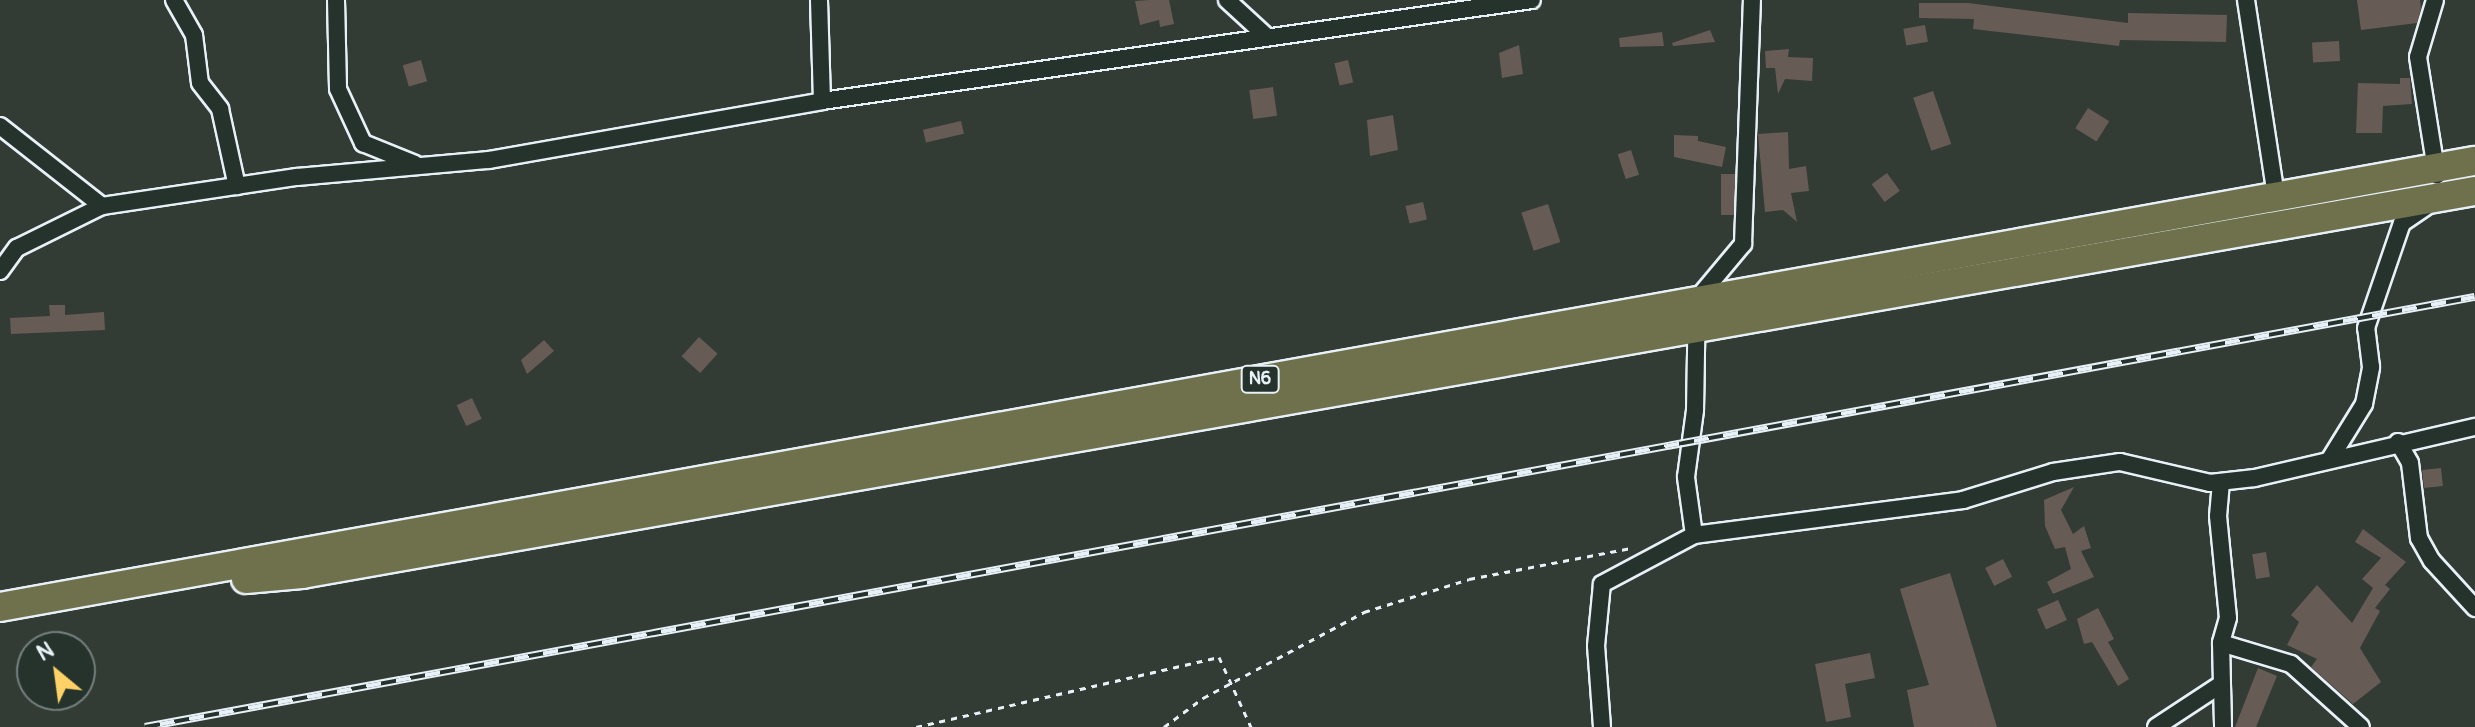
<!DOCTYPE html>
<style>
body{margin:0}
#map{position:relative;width:2475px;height:727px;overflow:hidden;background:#333b35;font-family:Pangolin,sans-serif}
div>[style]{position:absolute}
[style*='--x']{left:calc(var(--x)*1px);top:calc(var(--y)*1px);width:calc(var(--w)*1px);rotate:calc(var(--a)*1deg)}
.building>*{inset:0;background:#675b55;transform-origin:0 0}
.path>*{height:3px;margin-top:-1.5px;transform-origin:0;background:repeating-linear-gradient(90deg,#e8f1f8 0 6px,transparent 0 12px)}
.roads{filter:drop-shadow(2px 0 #e8f1f8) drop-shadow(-2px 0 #e8f1f8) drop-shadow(0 2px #e8f1f8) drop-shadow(0 -2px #e8f1f8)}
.street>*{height:16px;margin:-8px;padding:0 8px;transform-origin:8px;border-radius:8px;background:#26332d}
.highway>*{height:28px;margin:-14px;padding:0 14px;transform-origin:14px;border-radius:14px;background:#6e714b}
.rail>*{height:8px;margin-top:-4px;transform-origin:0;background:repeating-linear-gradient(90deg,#26332d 0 15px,#e8f1f8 0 30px);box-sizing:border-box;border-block:2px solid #e8f1f8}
span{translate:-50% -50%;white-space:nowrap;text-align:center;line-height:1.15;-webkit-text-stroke:6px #26332d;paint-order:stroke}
.shield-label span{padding:2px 6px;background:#26332d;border:2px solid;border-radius:6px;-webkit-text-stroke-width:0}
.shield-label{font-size:18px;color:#e8f1f8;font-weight:700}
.north{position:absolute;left:16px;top:631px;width:80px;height:80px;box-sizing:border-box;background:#26332d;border:2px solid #747f7e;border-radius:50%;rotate:331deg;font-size:22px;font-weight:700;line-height:32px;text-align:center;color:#e8f1f8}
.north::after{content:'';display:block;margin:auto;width:28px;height:36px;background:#ffd166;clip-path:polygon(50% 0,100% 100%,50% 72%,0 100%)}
</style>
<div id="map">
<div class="building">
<i style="clip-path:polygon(1149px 0,1169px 0,1174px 24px,1160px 27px,1159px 20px,1140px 25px,1135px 1px)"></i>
<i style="clip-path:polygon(2357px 0,2420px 0,2421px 8px,2417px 23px,2361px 30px)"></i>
<i style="clip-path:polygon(1919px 3px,1968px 3px,2128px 23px,2128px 13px,2227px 15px,2226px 42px,2120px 40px,2119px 46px,1973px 29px,1974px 19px,1919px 18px)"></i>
<i style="left:1925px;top:25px;width:17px;height:22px;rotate:80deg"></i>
<i style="clip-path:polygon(1710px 30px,1715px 42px,1673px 46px,1672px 43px)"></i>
<i style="clip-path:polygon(1662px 32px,1664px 46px,1620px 47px,1619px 38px)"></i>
<i style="left:2339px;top:41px;width:20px;height:27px;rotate:87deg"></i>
<i style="clip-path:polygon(1519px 45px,1523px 74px,1502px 78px,1499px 53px)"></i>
<i style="clip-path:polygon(1789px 49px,1788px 57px,1813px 58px,1812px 81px,1785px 79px,1778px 94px,1775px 68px,1766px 68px,1765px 51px)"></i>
<i style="left:421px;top:60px;width:22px;height:19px;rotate:74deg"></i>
<i style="left:1348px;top:60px;width:23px;height:14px;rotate:77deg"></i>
<i style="clip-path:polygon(2400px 78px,2410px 78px,2412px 104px,2383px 106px,2382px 133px,2356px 133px,2358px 83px,2400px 84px)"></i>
<i style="left:1273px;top:87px;width:29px;height:24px;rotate:82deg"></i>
<i style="left:1933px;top:91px;width:56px;height:21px;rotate:71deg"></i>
<i style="left:2088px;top:108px;width:25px;height:24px;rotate:32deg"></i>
<i style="clip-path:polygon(1393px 115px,1398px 150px,1370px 156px,1367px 120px)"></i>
<i style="left:961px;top:121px;width:13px;height:39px;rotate:77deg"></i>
<i style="clip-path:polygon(1788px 132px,1789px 169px,1806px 166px,1809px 191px,1791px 193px,1797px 222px,1783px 210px,1765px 212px,1763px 190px,1758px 134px)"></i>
<i style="clip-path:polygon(1674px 135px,1698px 136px,1698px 141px,1726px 147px,1722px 167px,1674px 157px)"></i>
<i style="left:1631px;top:150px;width:26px;height:14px;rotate:72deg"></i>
<i style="left:1887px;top:173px;width:22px;height:19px;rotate:54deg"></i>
<i style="left:1721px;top:174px;width:14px;height:41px"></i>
<i style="left:1423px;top:202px;width:18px;height:18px;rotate:77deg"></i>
<i style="left:1548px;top:204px;width:40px;height:28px;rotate:72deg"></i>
<i style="clip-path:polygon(49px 305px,65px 305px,65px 315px,104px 312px,105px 330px,11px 334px,10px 318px,50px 316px)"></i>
<i style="left:699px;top:337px;width:25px;height:26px;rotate:42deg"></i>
<i style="clip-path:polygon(544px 340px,554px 351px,527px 374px,521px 360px)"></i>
<i style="left:472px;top:398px;width:23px;height:17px;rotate:65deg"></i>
<i style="left:2441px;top:468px;width:18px;height:19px;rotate:84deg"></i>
<i style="clip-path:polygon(2074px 487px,2061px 510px,2073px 534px,2084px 526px,2091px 548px,2081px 551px,2094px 577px,2053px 594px,2047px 582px,2071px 569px,2065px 547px,2055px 549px,2045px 526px,2044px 500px)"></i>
<i style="clip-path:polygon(2363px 529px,2406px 562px,2385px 585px,2390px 589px,2375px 608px,2380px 611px,2360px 648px,2381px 682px,2353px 704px,2311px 667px,2317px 659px,2287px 645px,2299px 622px,2291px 615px,2317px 585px,2352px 623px,2373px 588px,2362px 579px,2381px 558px,2355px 542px)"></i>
<i style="left:2266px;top:552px;width:25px;height:14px;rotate:81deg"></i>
<i style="left:2003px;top:559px;width:20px;height:20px;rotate:63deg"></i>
<i style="clip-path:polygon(1950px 573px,1997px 727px,1914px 727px,1907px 690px,1929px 685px,1900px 589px)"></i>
<i style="left:2058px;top:600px;width:22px;height:23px;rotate:66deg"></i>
<i style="clip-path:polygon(2098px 608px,2114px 639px,2108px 642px,2129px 679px,2118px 686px,2092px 642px,2084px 644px,2077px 619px)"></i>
<i style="clip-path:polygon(1870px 653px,1875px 678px,1845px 684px,1851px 717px,1826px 722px,1815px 664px)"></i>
<i style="clip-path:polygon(2258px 668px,2277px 676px,2256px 727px,2235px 727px)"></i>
</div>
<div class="path">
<i style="--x:916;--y:727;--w:311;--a:-13"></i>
<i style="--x:1219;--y:657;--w:77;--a:65.4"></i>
<i style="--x:1164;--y:727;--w:49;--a:-36.6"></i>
<i style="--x:1203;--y:698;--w:183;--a:-28.1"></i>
<i style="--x:1364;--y:612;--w:110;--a:-17.4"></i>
<i style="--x:1469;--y:579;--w:165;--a:-10.8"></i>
</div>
<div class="roads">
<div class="street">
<i style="--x:174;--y:0;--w:40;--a:60.3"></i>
<i style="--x:194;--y:35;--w:48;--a:82.9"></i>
<i style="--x:200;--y:83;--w:33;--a:52"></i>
<i style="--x:220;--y:109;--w:79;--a:77.6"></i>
<i style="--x:336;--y:0;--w:89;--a:88.7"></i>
<i style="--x:338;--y:89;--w:60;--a:65.2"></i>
<i style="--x:363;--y:143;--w:56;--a:22"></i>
<i style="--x:819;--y:0;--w:101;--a:88.3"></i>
<i style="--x:1227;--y:0;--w:52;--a:42.6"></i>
<i style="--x:2246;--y:0;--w:198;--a:81.3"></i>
<i style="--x:2435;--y:0;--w:59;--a:106.6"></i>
<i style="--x:2418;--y:57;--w:120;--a:80.9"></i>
<i style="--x:0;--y:126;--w:130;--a:38.1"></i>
<i style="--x:0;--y:271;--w:29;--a:-54"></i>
<i style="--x:17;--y:248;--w:95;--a:-26.3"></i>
<i style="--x:102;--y:206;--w:197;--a:-8.5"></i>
<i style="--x:297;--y:177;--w:193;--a:-5.1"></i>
<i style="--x:489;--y:160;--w:338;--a:-10"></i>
<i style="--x:822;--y:101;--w:717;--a:-8.1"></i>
<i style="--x:2398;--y:442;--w:24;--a:60"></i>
<i style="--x:2410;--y:463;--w:76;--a:83.2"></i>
<i style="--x:2419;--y:538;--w:26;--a:61"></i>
<i style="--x:2432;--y:561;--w:64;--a:47.5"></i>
<i style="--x:2330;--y:459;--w:65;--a:-58.3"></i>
<i style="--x:2364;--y:404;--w:38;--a:-79"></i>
<i style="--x:2371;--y:367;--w:39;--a:-97"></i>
<i style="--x:2366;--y:328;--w:111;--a:-71.1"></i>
<i style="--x:2402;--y:223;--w:34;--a:-34"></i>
<i style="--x:2221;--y:482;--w:34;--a:95"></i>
<i style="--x:2218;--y:516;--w:102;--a:84.4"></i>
<i style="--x:2228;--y:618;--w:26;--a:106"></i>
<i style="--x:2221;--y:643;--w:73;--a:16.7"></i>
<i style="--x:2291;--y:664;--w:94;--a:42"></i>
<i style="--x:1694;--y:535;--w:59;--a:-97.9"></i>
<i style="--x:1686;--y:477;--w:68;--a:-82.3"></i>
<i style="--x:1695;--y:410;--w:111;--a:-89"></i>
<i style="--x:1697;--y:299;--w:72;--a:-50.1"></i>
<i style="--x:1743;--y:244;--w:244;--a:-87.9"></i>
<i style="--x:2221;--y:643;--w:84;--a:88.6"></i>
<i style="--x:1602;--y:727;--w:81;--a:-94.2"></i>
<i style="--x:1596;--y:646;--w:62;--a:-84.5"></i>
<i style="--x:1602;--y:584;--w:104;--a:-28"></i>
<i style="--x:1694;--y:535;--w:271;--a:-7.4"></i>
<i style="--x:1963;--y:500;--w:94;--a:-17.3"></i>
<i style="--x:2053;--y:472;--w:68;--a:-8.5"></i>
<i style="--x:2120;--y:462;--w:92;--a:13.1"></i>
<i style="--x:2210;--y:483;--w:45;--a:-6.3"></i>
<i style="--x:2255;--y:478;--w:226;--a:-13.1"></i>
<i style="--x:2156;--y:727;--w:77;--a:-33.3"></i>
</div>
<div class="highway">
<i style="--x:246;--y:579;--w:56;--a:-5.1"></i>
<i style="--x:302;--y:574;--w:2206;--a:-10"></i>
<i style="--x:0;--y:607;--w:2515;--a:-10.22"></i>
</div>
</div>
<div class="rail">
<i style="--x:145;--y:727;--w:2369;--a:-10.46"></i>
</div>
<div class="shield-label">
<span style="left:1260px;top:379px">N6</span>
</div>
<div class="north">N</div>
</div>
